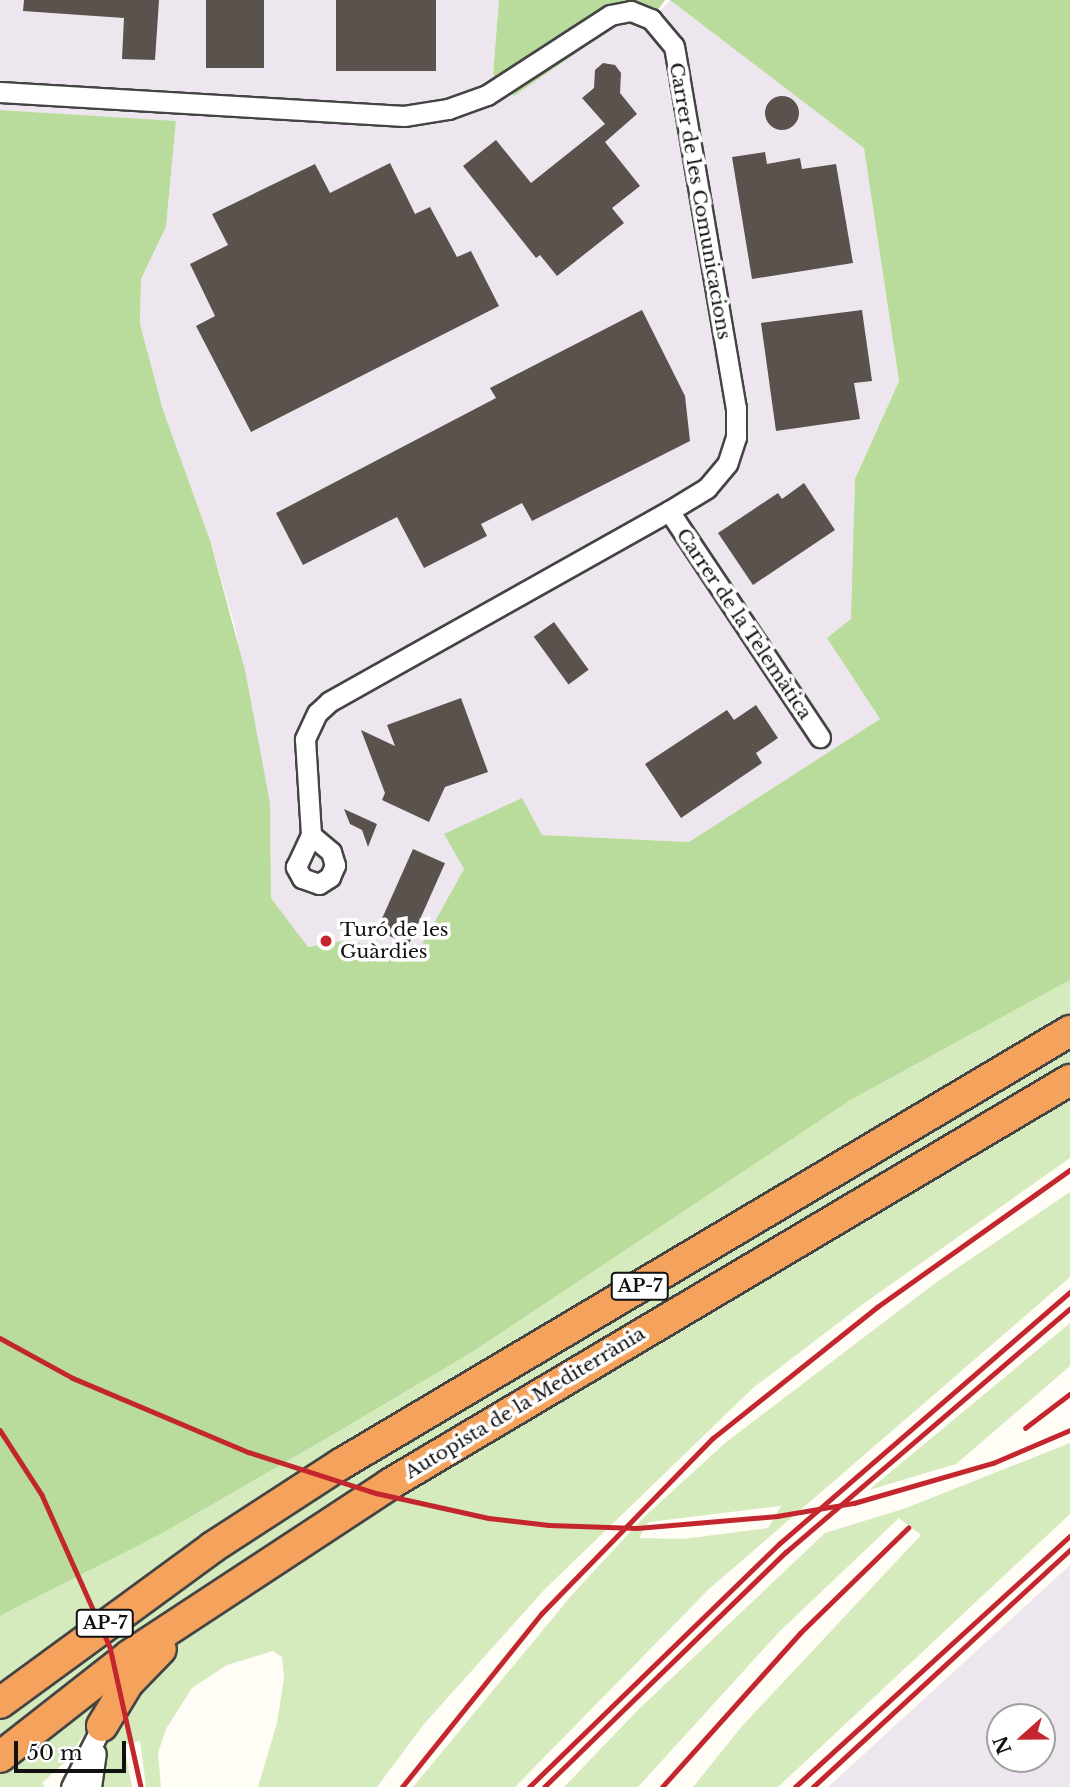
<!DOCTYPE html>
<meta charset="utf-8">
<style>
body{margin:0}
#map{position:relative;width:1070px;height:1787px;overflow:hidden;background:#fffdf5;font-family:"Libre Baskerville",serif}
div>[style]{position:absolute}
[style*='--x']{left:calc(var(--x)*1px);top:calc(var(--y)*1px);width:calc(var(--w)*1px);rotate:calc(var(--a)*1deg)}
.industrial>*{inset:0;background:#eee6ef}
.green>*{inset:0;background:#d5ebbd}
.forest>*{inset:0;background:#b9dc9c}
.building>*{inset:0;background:#5a524d;transform-origin:0 0}
.round{border-radius:50%}
.roads{filter:drop-shadow(2px 0 #444) drop-shadow(-2px 0 #444) drop-shadow(0 2px #444) drop-shadow(0 -2px #444)}
.minor>*{height:19px;margin:-9.5px;padding:0 9.5px;transform-origin:9.5px;border-radius:9.5px;background:#fff}
.highway>*{height:30px;margin:-15px;padding:0 15px;transform-origin:15px;border-radius:15px;background:#f5a25d}
.rail>*{height:4.5px;margin:-2.25px;padding:0 2.25px;transform-origin:2.25px;border-radius:2.25px;background:#c4262e}
.dots>*{width:19px;height:19px;translate:-50% -50%;box-sizing:border-box;border:4px solid #fff;border-radius:50%}
span{translate:-50% -50%;white-space:nowrap;text-align:center;line-height:1.15;-webkit-text-stroke:7px #fff;paint-order:stroke}
.shield-label span{padding:2px 5px;background:#fff;border:2px solid;border-radius:5px;-webkit-text-stroke-width:0}
.shield-label{font-size:18px;color:#111;font-weight:700}
.street-label{font-size:19px;color:#111}
.poi-label{font-size:19px;color:#111}
.left{translate:0 -50%;text-align:left}
.north{position:absolute;left:986px;top:1703px;width:70px;height:70px;box-sizing:border-box;background:#fff;border:2px solid #a0a0a0;border-radius:50%;rotate:249deg;font-size:19px;font-weight:700;line-height:28px;text-align:center;color:#111}
.north::after{content:'';display:block;margin:auto;width:24px;height:32px;background:#c4262e;clip-path:polygon(50% 0,100% 100%,50% 72%,0 100%)}
.scale{position:absolute;left:14px;top:1741px;width:112px;height:32px;box-sizing:border-box;border:4px solid #111;border-top:0;padding-left:9px;font-size:21px;line-height:24px;white-space:nowrap;color:#111;-webkit-text-stroke:5px #fff;paint-order:stroke}
</style>
<div id="map">
<div class="industrial">
<i style="clip-path:polygon(0 0,499px 0,493px 74px,599px 36px,615px 26px,626px 23px,644px 28px,670px 0,864px 147px,899px 381px,855px 479px,852px 619px,828px 638px,880px 719px,689px 842px,542px 835px,522px 799px,464px 869px,414px 960px,349px 940px,307px 947px,271px 898px,270px 803px,235px 627px,210px 540px,163px 410px,140px 324px,141px 279px,166px 227px,176px 122px,0 110px)"></i>
<i style="clip-path:polygon(evenodd,1070px 1565px,1070px 1787px,828px 1787px,1070px 1565px,1000px 1717px,1042px 1717px,1042px 1759px,1000px 1759px,1000px 1717px)"></i>
</div>
<div class="green">
<i style="clip-path:polygon(1070px 980px,1070px 1158px,863px 1304px,753px 1388px,544px 1590px,424px 1724px,377px 1787px,258px 1787px,277px 1723px,284px 1678px,282px 1657px,273px 1651px,227px 1665px,192px 1688px,166px 1729px,158px 1753px,161px 1787px,146px 1787px,140px 1741px,124px 1745px,132px 1787px,97px 1787px,100px 1712px,64px 1763px,42px 1783px,45px 1787px,0 1787px,0 1616px,161px 1534px,317px 1444px,849px 1101px)"></i>
<i style="clip-path:polygon(evenodd,1070px 1192px,1070px 1277px,709px 1589px,515px 1787px,413px 1787px,571px 1596px,643px 1518px,725px 1443px,938px 1281px,1070px 1192px,781px 1506px,768px 1528px,683px 1539px,639px 1538px,649px 1522px,781px 1506px)"></i>
<i style="clip-path:polygon(1070px 1323px,1070px 1366px,956px 1464px,869px 1490px)"></i>
<i style="clip-path:polygon(1070px 1443px,1070px 1514px,778px 1787px,693px 1787px,743px 1725px,921px 1535px,899px 1518px,779px 1632px,638px 1787px,564px 1787px,639px 1709px,825px 1533px,906px 1508px)"></i>
</div>
<div class="forest">
<i style="clip-path:polygon(499px 0,665px 0,644px 29px,626px 23px,615px 26px,514px 96px,493px 74px)"></i>
<i style="clip-path:polygon(670px 0,1070px 0,1070px 980px,849px 1101px,475px 1350px,317px 1444px,161px 1534px,0 1616px,0 110px,176px 121px,166px 227px,141px 279px,140px 324px,163px 410px,210px 540px,245px 670px,270px 803px,271px 898px,308px 947px,349px 940px,414px 959px,464px 869px,444px 834px,522px 798px,542px 835px,689px 842px,880px 719px,827px 638px,851px 619px,855px 479px,899px 381px,864px 148px)"></i>
</div>
<div class="building">
<i style="clip-path:polygon(24px 0,159px 0,155px 60px,122px 59px,124px 18px,23px 11px)"></i>
<i style="left:206px;top:0;width:58px;height:68px"></i>
<i style="left:336px;top:0;width:100px;height:71px"></i>
<i style="clip-path:polygon(603px 63px,615px 65px,621px 73px,620px 93px,637px 114px,605px 142px,640px 186px,612px 208px,624px 223px,557px 276px,540px 255px,536px 258px,463px 166px,496px 140px,531px 183px,605px 124px,582px 98px,594px 88px,595px 70px)"></i>
<i class="round" style="left:765px;top:96px;width:34px;height:34px"></i>
<i style="clip-path:polygon(765px 152px,767px 164px,800px 158px,802px 169px,836px 164px,853px 263px,752px 279px,732px 157px)"></i>
<i style="clip-path:polygon(390px 163px,415px 214px,430px 207px,457px 257px,471px 251px,499px 306px,251px 432px,196px 326px,215px 316px,190px 264px,228px 245px,212px 214px,315px 164px,330px 193px)"></i>
<i style="clip-path:polygon(642px 310px,685px 396px,690px 441px,532px 521px,522px 503px,481px 524px,487px 536px,424px 568px,397px 517px,303px 565px,276px 513px,496px 398px,490px 388px)"></i>
<i style="clip-path:polygon(862px 310px,872px 381px,854px 383px,860px 419px,776px 431px,761px 323px)"></i>
<i style="clip-path:polygon(804px 483px,835px 530px,753px 585px,718px 533px,778px 493px,782px 499px)"></i>
<i style="left:554px;top:622px;width:59px;height:25px;rotate:54deg"></i>
<i style="clip-path:polygon(461px 698px,488px 772px,445px 787px,429px 822px,382px 800px,385px 793px,361px 730px,395px 746px,387px 725px)"></i>
<i style="clip-path:polygon(756px 705px,778px 738px,756px 753px,762px 763px,681px 818px,645px 764px,727px 710px,734px 720px)"></i>
<i style="clip-path:polygon(344px 809px,377px 824px,368px 847px,362px 830px,350px 824px)"></i>
<i style="left:413px;top:849px;width:35px;height:89px;rotate:24deg"></i>
</div>
<div class="roads">
<div class="minor">
<i style="--x:0;--y:92;--w:405;--a:3.4"></i>
<i style="--x:404;--y:116;--w:45;--a:-9"></i>
<i style="--x:448;--y:109;--w:41;--a:-19.7"></i>
<i style="--x:487;--y:95;--w:147;--a:-33"></i>
<i style="--x:610;--y:15;--w:21;--a:-11"></i>
<i style="--x:631;--y:11;--w:22;--a:22"></i>
<i style="--x:651;--y:19;--w:35;--a:50"></i>
<i style="--x:674;--y:46;--w:367;--a:80.3"></i>
<i style="--x:736;--y:408;--w:29;--a:90"></i>
<i style="--x:736;--y:437;--w:28;--a:108"></i>
<i style="--x:727;--y:464;--w:31;--a:130"></i>
<i style="--x:707;--y:488;--w:44;--a:148.8"></i>
<i style="--x:669;--y:511;--w:390;--a:150.7"></i>
<i style="--x:329;--y:702;--w:16;--a:137"></i>
<i style="--x:317;--y:713;--w:29;--a:115"></i>
<i style="--x:305;--y:739;--w:96;--a:86.4"></i>
<i style="--x:669;--y:511;--w:272;--a:56.3"></i>
<i style="--x:311;--y:835;--w:26;--a:40"></i>
<i style="--x:331;--y:852;--w:14;--a:73"></i>
<i style="--x:335;--y:865;--w:13;--a:113"></i>
<i style="--x:330;--y:877;--w:13;--a:148"></i>
<i style="--x:319;--y:884;--w:18;--a:-161"></i>
<i style="--x:302;--y:878;--w:13;--a:-119"></i>
<i style="--x:296;--y:867;--w:35;--a:-65"></i>
<i style="--x:71;--y:1787;--w:68;--a:-63.1"></i>
<i style="--x:91;--y:1787;--w:34;--a:-82"></i>
</div>
<div class="highway">
<i style="--x:0;--y:1703;--w:264;--a:-36.2"></i>
<i style="--x:213;--y:1547;--w:153;--a:-33"></i>
<i style="--x:341;--y:1464;--w:848;--a:-30.71"></i>
<i style="--x:102;--y:1726;--w:50;--a:-58.8"></i>
<i style="--x:128;--y:1683;--w:47;--a:-45.9"></i>
<i style="--x:0;--y:1757;--w:165;--a:-38.1"></i>
<i style="--x:130;--y:1655;--w:311;--a:-33.3"></i>
<i style="--x:390;--y:1484;--w:791;--a:-30.72"></i>
</div>
</div>
<div class="rail">
<i style="--x:0;--y:1338;--w:83;--a:28.7"></i>
<i style="--x:73;--y:1378;--w:190;--a:22.9"></i>
<i style="--x:248;--y:1452;--w:134;--a:17.8"></i>
<i style="--x:376;--y:1493;--w:116;--a:12.5"></i>
<i style="--x:489;--y:1518;--w:60;--a:6.7"></i>
<i style="--x:549;--y:1525;--w:88;--a:2"></i>
<i style="--x:637;--y:1528;--w:141;--a:-4.9"></i>
<i style="--x:777;--y:1516;--w:78;--a:-9.6"></i>
<i style="--x:854;--y:1503;--w:145;--a:-16.1"></i>
<i style="--x:993;--y:1463;--w:84;--a:-23.2"></i>
<i style="--x:1025;--y:1428;--w:56;--a:-37.1"></i>
<i style="--x:0;--y:1430;--w:77;--a:57.1"></i>
<i style="--x:42;--y:1495;--w:167;--a:65.9"></i>
<i style="--x:110;--y:1647;--w:143;--a:77.5"></i>
<i style="--x:402;--y:1787;--w:222;--a:-51.2"></i>
<i style="--x:541;--y:1614;--w:246;--a:-45.7"></i>
<i style="--x:713;--y:1438;--w:210;--a:-38.6"></i>
<i style="--x:877;--y:1307;--w:237;--a:-35.4"></i>
<i style="--x:529;--y:1787;--w:349;--a:-44.2"></i>
<i style="--x:779;--y:1544;--w:385;--a:-40.9"></i>
<i style="--x:544;--y:1787;--w:337;--a:-44.2"></i>
<i style="--x:786;--y:1552;--w:374;--a:-40.6"></i>
<i style="--x:662;--y:1787;--w:207;--a:-48.1"></i>
<i style="--x:800;--y:1633;--w:151;--a:-44.2"></i>
<i style="--x:795;--y:1787;--w:372;--a:-42.4"></i>
<i style="--x:813;--y:1787;--w:350;--a:-42.7"></i>
</div>
<div class="dots">
<i style="left:326px;top:941px;background:#c4262e"></i>
</div>
<div class="shield-label">
<span style="left:640px;top:1286px">AP-7</span>
<span style="left:105px;top:1623px">AP-7</span>
</div>
<div class="street-label">
<span style="left:700px;top:201px;rotate:80deg">Carrer de les Comunicacions</span>
<span style="left:744px;top:624px;rotate:56deg">Carrer de la Telemàtica</span>
<span style="left:525px;top:1403px;rotate:-31deg">Autopista de la Mediterrània</span>
</div>
<div class="poi-label">
<span class="left" style="left:340px;top:941px">Turó de les<br>Guàrdies</span>
</div>
<div class="north">N</div>
<div class="scale">50 m</div>
</div>
